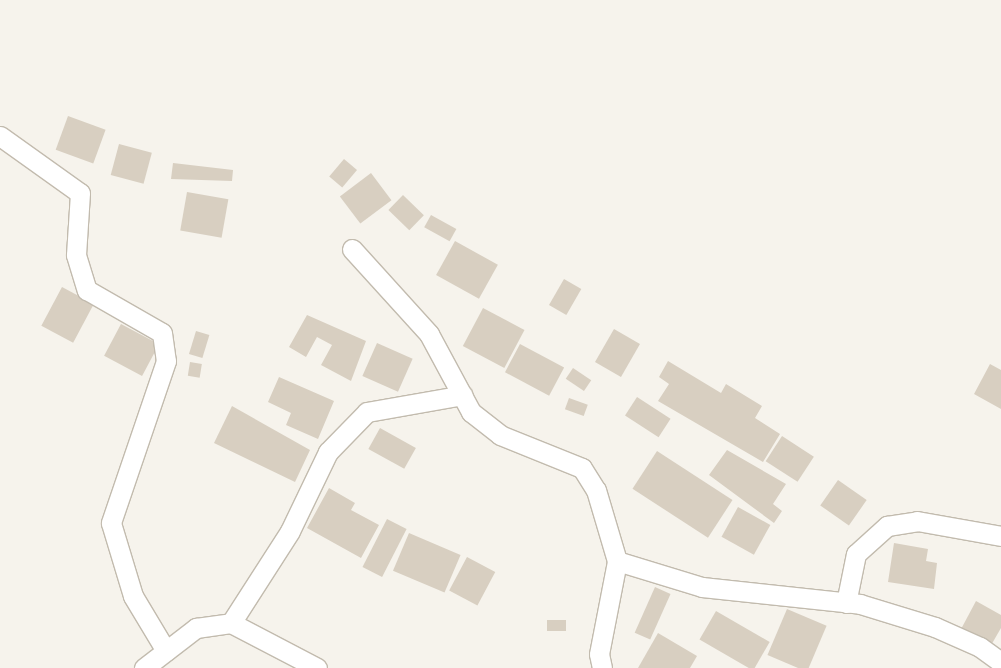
<!DOCTYPE html>
<style>
body{margin:0}
#map{position:relative;width:1001px;height:668px;overflow:hidden;background:#f6f3ec;font-family:"Sofia Sans Condensed",sans-serif}
div>[style]{position:absolute}
[style*='--x']{left:calc(var(--x)*1px);top:calc(var(--y)*1px);width:calc(var(--w)*1px);rotate:calc(var(--a)*1deg)}
.building>*{inset:0;background:#d8cfc1;transform-origin:0 0}
.roads{filter:drop-shadow(1px 0 #c2bbae) drop-shadow(-1px 0 #c2bbae) drop-shadow(0 1px #c2bbae) drop-shadow(0 -1px #c2bbae)}
.street>*{height:19px;margin:-9.5px;padding:0 9.5px;transform-origin:9.5px;border-radius:9.5px;background:#fff}
span{translate:-50% -50%;white-space:nowrap;text-align:center;line-height:1.15;-webkit-text-stroke:4.5px #fff;paint-order:stroke}
</style>
<div id="map">
<div class="building">
<i style="left:68px;top:116px;width:40px;height:36px;rotate:20deg"></i>
<i style="left:119px;top:144px;width:34px;height:32px;rotate:15deg"></i>
<i style="left:344px;top:159px;width:17px;height:23px;rotate:40deg"></i>
<i style="clip-path:polygon(173px 163px,233px 170px,232px 181px,171px 179px)"></i>
<i style="left:371px;top:173px;width:34px;height:39px;rotate:53deg"></i>
<i style="left:187px;top:192px;width:42px;height:39px;rotate:10deg"></i>
<i style="left:403px;top:195px;width:29px;height:21px;rotate:44deg"></i>
<i style="left:431px;top:215px;width:29px;height:14px;rotate:29deg"></i>
<i style="left:455px;top:241px;width:49px;height:39px;rotate:29deg"></i>
<i style="left:564px;top:279px;width:20px;height:30px;rotate:30deg"></i>
<i style="left:62px;top:287px;width:36px;height:44px;rotate:28deg"></i>
<i style="left:483px;top:308px;width:47px;height:43px;rotate:28deg"></i>
<i style="clip-path:polygon(307px 315px,366px 341px,351px 381px,321px 365px,332px 345px,317px 337px,306px 357px,289px 347px)"></i>
<i style="left:121px;top:324px;width:43px;height:36px;rotate:28deg"></i>
<i style="left:614px;top:329px;width:30px;height:38px;rotate:30deg"></i>
<i style="left:196px;top:331px;width:14px;height:24px;rotate:17deg"></i>
<i style="left:377px;top:343px;width:39px;height:36px;rotate:24deg"></i>
<i style="left:520px;top:344px;width:50px;height:32px;rotate:28deg"></i>
<i style="clip-path:polygon(668px 361px,721px 393px,726px 384px,762px 406px,755px 418px,780px 434px,763px 462px,658px 401px,669px 384px,659px 377px)"></i>
<i style="left:190px;top:362px;width:12px;height:14px;rotate:9deg"></i>
<i style="clip-path:polygon(990px 364px,1001px 370px,1001px 409px,974px 394px)"></i>
<i style="left:573px;top:368px;width:22px;height:13px;rotate:34deg"></i>
<i style="clip-path:polygon(279px 377px,334px 401px,318px 439px,286px 425px,291px 413px,268px 402px)"></i>
<i style="left:637px;top:397px;width:40px;height:22px;rotate:33deg"></i>
<i style="left:569px;top:398px;width:20px;height:12px;rotate:20deg"></i>
<i style="clip-path:polygon(232px 406px,310px 450px,295px 482px,214px 443px)"></i>
<i style="left:380px;top:428px;width:41px;height:24px;rotate:29deg"></i>
<i style="left:782px;top:436px;width:38px;height:30px;rotate:33deg"></i>
<i style="clip-path:polygon(727px 450px,786px 484px,773px 504px,782px 511px,774px 523px,709px 475px)"></i>
<i style="left:657px;top:451px;width:90px;height:45px;rotate:33deg"></i>
<i style="left:838px;top:480px;width:35px;height:31px;rotate:35deg"></i>
<i style="clip-path:polygon(329px 488px,355px 503px,351px 510px,379px 525px,361px 558px,307px 528px)"></i>
<i style="left:738px;top:507px;width:37px;height:34px;rotate:29deg"></i>
<i style="left:387px;top:519px;width:22px;height:54px;rotate:27deg"></i>
<i style="left:409px;top:533px;width:56px;height:41px;rotate:23deg"></i>
<i style="clip-path:polygon(894px 543px,928px 549px,926px 561px,937px 563px,934px 589px,888px 582px)"></i>
<i style="left:467px;top:557px;width:32px;height:38px;rotate:28deg"></i>
<i style="left:655px;top:587px;width:17px;height:50px;rotate:24deg"></i>
<i style="clip-path:polygon(976px 601px,1001px 615px,1001px 628px,990px 647px,960px 631px)"></i>
<i style="left:787px;top:609px;width:43px;height:50px;rotate:23deg"></i>
<i style="left:716px;top:611px;width:62px;height:33px;rotate:30deg"></i>
<i style="left:547px;top:620px;width:19px;height:11px"></i>
<i style="clip-path:polygon(658px 633px,697px 656px,690px 668px,638px 668px)"></i>
</div>
<div class="roads">
<div class="street">
<i style="--x:0;--y:136;--w:98;--a:35.5"></i>
<i style="--x:80;--y:193;--w:62;--a:93.7"></i>
<i style="--x:76;--y:255;--w:37;--a:73"></i>
<i style="--x:87;--y:290;--w:86;--a:29.8"></i>
<i style="--x:162;--y:333;--w:28;--a:82"></i>
<i style="--x:166;--y:361;--w:171;--a:108.8"></i>
<i style="--x:111;--y:523;--w:76;--a:73.2"></i>
<i style="--x:133;--y:596;--w:64;--a:59"></i>
<i style="--x:352;--y:249;--w:115;--a:47.8"></i>
<i style="--x:429;--y:334;--w:89;--a:61.7"></i>
<i style="--x:471;--y:412;--w:37;--a:38"></i>
<i style="--x:500;--y:435;--w:88;--a:21.9"></i>
<i style="--x:582;--y:468;--w:26;--a:58"></i>
<i style="--x:596;--y:490;--w:74;--a:73.5"></i>
<i style="--x:617;--y:561;--w:89;--a:17"></i>
<i style="--x:702;--y:587;--w:159;--a:6.1"></i>
<i style="--x:860;--y:604;--w:78;--a:17"></i>
<i style="--x:935;--y:627;--w:49;--a:24"></i>
<i style="--x:980;--y:647;--w:26;--a:36"></i>
<i style="--x:846;--y:603;--w:50;--a:-78.5"></i>
<i style="--x:856;--y:554;--w:42;--a:-42.1"></i>
<i style="--x:887;--y:526;--w:30;--a:-9"></i>
<i style="--x:917;--y:521;--w:85;--a:10.1"></i>
<i style="--x:231;--y:623;--w:97;--a:27.6"></i>
<i style="--x:144;--y:668;--w:66;--a:-37.6"></i>
<i style="--x:196;--y:628;--w:35;--a:-8"></i>
<i style="--x:231;--y:623;--w:109;--a:-57.3"></i>
<i style="--x:290;--y:531;--w:88;--a:-64.3"></i>
<i style="--x:328;--y:452;--w:56;--a:-45.7"></i>
<i style="--x:367;--y:412;--w:97;--a:-10"></i>
<i style="--x:602;--y:668;--w:14;--a:-102"></i>
<i style="--x:599;--y:654;--w:95;--a:-79"></i>
</div>
</div>
</div>
